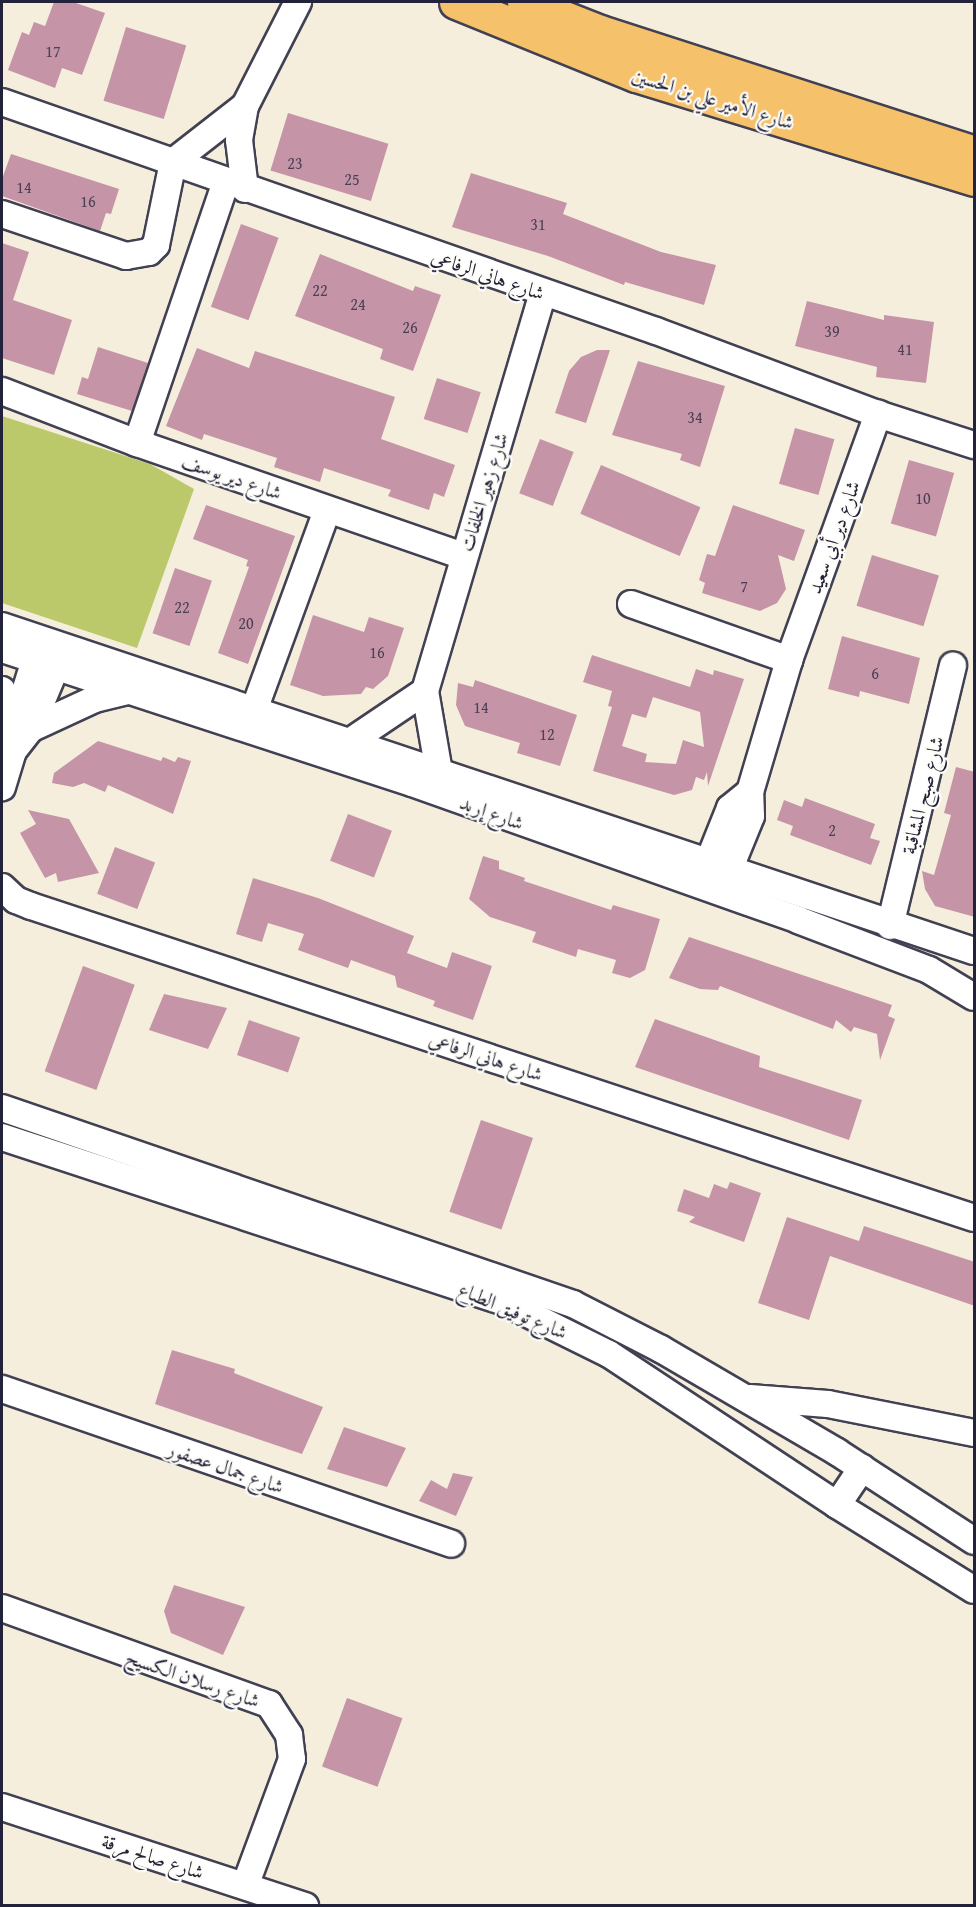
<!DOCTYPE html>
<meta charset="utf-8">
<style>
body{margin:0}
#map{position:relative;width:976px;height:1907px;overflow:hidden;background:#f5eedc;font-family:"Gentium Book Plus",Amiri,serif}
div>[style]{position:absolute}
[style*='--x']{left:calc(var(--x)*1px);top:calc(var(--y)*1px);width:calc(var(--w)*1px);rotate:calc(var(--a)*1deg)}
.green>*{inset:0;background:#bcc96b}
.building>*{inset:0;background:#c595a7;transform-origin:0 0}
.roads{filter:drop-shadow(2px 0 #424153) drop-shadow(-2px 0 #424153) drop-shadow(0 2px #424153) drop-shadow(0 -2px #424153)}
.minor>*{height:26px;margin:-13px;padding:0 13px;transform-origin:13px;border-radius:13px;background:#fff}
.major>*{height:33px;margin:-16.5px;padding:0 16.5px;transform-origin:16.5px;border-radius:16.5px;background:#f5c16b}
span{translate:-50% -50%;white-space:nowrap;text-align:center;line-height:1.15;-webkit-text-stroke:4.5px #fdfcf7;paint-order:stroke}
.number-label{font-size:16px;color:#4b3f56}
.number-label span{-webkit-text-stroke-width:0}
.street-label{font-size:20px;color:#22223b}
.frame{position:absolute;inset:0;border:3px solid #22223b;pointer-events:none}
</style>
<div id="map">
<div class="green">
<i style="clip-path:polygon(2px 416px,150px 464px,194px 489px,137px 648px,2px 603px)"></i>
</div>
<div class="building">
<i style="clip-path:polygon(54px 2px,73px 2px,105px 13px,82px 75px,62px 68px,55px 88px,8px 70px,22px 32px,29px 35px,34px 22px,45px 26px)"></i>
<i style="left:126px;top:27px;width:63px;height:77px;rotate:17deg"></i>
<i style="left:288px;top:113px;width:105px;height:60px;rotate:17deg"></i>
<i style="clip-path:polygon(11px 154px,119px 189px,111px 214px,106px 213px,100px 231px,2px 196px,2px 179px)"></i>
<i style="clip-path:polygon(471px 173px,567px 203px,563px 214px,661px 252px,716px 265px,704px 305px,625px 282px,624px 285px,548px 256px,452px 227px)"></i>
<i style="left:241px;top:224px;width:40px;height:88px;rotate:20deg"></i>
<i style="clip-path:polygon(2px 243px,29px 252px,13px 300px,72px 320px,54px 375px,2px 358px)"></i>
<i style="clip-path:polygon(320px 254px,413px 291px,415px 286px,441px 295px,413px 371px,380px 359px,383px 349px,295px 316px)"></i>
<i style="clip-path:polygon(807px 301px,884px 320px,884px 315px,934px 322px,926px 383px,876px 377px,877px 367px,795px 346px)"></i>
<i style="clip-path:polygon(98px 347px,148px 363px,132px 411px,77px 394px,82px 377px,88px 379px)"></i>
<i style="clip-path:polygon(197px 348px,249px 368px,255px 351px,395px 397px,381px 439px,455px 465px,444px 497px,434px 493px,429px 510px,388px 496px,391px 490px,324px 468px,320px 482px,274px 467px,277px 458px,204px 434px,202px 440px,166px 426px)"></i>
<i style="clip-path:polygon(597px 350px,610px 350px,586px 423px,555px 413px,569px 371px,581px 357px)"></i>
<i style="clip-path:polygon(638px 361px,725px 386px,700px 467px,680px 460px,682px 454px,612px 435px)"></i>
<i style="left:437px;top:378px;width:46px;height:43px;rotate:18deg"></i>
<i style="left:795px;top:428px;width:41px;height:58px;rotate:16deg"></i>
<i style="left:540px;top:439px;width:36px;height:58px;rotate:21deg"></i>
<i style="left:909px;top:460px;width:47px;height:66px;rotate:16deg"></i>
<i style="left:601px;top:465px;width:108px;height:53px;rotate:23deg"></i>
<i style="clip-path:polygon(206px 505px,295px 536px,248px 664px,218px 653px,249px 567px,246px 566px,248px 560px,193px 539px)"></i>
<i style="clip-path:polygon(733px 505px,805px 530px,794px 561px,778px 555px,786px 589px,777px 603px,760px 611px,702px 593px,705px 583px,699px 580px,707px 554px,715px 556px)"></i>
<i style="left:872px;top:555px;width:70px;height:53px;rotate:17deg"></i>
<i style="left:175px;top:568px;width:39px;height:69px;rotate:19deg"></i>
<i style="clip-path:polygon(313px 615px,364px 632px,369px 617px,404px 628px,388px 676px,373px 689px,366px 687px,361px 694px,323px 696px,290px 685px)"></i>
<i style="clip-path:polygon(842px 636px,920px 658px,909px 704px,860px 691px,859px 697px,828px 689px)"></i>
<i style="clip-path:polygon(evenodd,592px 655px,690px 687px,696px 669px,713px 675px,714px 670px,744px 679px,708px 786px,707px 772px,704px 780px,696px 777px,692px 790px,674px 795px,593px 771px,612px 707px,608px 706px,612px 691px,583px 682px,592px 655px,653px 697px,700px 712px,704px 747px,683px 740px,676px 764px,645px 762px,647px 754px,622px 746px,632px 714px,646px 718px,653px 697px)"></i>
<i style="clip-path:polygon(475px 680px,577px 715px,560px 766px,517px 753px,520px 743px,465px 726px,456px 705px,458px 683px,473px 687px)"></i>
<i style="clip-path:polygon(98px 741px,161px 761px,163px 757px,175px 762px,178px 757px,191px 761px,173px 814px,108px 785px,105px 792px,84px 783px,73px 787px,52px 783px,54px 773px)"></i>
<i style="clip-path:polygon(956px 767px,975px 772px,975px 917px,935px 906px,925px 889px,922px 871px,934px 875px,951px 815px,944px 813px)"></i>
<i style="clip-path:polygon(805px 798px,875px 824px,870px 838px,880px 841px,871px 865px,790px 835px,793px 826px,777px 820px,784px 800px,802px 807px)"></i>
<i style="clip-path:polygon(28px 810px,69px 819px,99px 873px,58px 882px,56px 873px,45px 878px,20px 833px,36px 824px)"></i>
<i style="left:348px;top:814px;width:47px;height:50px;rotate:21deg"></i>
<i style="left:115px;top:847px;width:43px;height:50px;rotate:21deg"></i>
<i style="clip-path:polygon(483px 856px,499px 861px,499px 869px,525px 878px,524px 881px,611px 910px,613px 905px,660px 919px,645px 970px,630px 978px,612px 973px,616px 960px,578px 949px,576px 957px,532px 942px,536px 932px,490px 917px,469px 899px)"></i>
<i style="clip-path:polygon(253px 878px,318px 898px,414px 936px,407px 953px,447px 968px,452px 952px,492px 966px,473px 1020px,433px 1006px,435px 1001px,397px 987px,395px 976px,351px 960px,348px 968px,298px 950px,304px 934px,268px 923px,262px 942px,236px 934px)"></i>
<i style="clip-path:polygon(689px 937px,892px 1005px,888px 1016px,895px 1019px,880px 1060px,877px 1034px,854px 1027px,851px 1032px,836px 1020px,833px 1029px,720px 986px,718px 990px,700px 989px,669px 978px)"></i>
<i style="left:83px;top:966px;width:55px;height:112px;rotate:20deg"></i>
<i style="clip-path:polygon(164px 994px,227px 1008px,208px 1049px,149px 1030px)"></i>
<i style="clip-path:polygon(655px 1019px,760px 1056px,759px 1067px,862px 1100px,849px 1140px,635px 1067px)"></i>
<i style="left:249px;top:1020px;width:54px;height:37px;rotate:19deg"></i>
<i style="left:481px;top:1120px;width:55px;height:97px;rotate:19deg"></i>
<i style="clip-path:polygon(730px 1182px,761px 1193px,744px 1242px,689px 1222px,695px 1217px,677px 1211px,684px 1189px,709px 1198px,714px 1184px,727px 1189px)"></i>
<i style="clip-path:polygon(787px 1217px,859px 1241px,864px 1226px,975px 1262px,975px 1306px,830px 1256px,809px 1320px,758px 1303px)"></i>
<i style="clip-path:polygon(172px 1350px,235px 1369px,234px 1373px,323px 1407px,302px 1454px,155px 1404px)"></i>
<i style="clip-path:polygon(344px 1427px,406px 1448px,387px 1487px,327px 1469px)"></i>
<i style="clip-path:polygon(453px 1473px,473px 1477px,456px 1516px,419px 1501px,431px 1480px,447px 1489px)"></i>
<i style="clip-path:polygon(174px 1585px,245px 1607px,223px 1655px,171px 1633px,164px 1611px)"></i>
<i style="left:347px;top:1698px;width:59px;height:73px;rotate:20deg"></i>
</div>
<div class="roads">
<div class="minor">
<i style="--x:2;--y:102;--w:693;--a:19.3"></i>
<i style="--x:656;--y:331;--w:237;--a:20.5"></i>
<i style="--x:878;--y:414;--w:101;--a:17.9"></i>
<i style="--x:245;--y:189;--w:49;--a:-97"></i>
<i style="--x:239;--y:140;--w:35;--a:-80"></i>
<i style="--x:245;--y:106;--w:117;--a:-63"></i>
<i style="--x:2;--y:214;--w:131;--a:18.7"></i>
<i style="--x:126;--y:256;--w:23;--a:-10"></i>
<i style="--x:149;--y:252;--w:10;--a:-45"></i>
<i style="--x:156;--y:245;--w:85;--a:-78.4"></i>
<i style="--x:173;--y:162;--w:91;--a:-37.9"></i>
<i style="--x:2;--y:391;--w:145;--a:21.1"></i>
<i style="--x:137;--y:443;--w:346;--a:19.1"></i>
<i style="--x:137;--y:443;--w:276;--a:-71.2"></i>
<i style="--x:631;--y:604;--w:168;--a:19.5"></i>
<i style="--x:2;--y:626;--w:1025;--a:18.49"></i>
<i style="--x:2;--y:649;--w:431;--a:18.1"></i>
<i style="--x:412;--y:783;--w:410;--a:19.5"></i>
<i style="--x:798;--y:920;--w:140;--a:20.9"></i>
<i style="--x:929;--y:970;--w:52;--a:31"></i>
<i style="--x:2;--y:690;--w:39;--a:72"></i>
<i style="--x:14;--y:727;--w:24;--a:92"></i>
<i style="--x:13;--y:751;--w:38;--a:107"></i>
<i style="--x:254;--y:710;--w:213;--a:-69.9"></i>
<i style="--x:14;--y:727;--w:84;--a:-72.6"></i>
<i style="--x:30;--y:729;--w:72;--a:-24.8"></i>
<i style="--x:95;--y:699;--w:33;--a:-14"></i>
<i style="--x:351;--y:741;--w:89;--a:-34"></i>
<i style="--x:13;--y:751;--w:28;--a:-52"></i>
<i style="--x:30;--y:729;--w:80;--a:-67.3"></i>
<i style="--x:439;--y:772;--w:82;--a:-99.8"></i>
<i style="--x:425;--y:691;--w:415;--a:-73.5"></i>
<i style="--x:708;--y:863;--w:59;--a:-68.2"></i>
<i style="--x:730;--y:808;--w:26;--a:-39"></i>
<i style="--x:729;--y:870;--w:58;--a:-67.8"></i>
<i style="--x:751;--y:816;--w:24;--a:-92"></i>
<i style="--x:750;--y:792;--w:138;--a:-73.5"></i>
<i style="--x:789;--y:660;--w:262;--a:-70.1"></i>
<i style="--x:2;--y:887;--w:19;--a:43"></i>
<i style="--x:16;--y:900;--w:16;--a:22"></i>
<i style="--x:31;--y:906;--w:993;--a:18.31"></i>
<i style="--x:890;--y:926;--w:268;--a:-76.4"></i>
<i style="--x:2;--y:1108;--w:604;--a:18.95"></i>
<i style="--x:573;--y:1304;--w:99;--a:27.1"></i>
<i style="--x:661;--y:1349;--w:204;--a:30.3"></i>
<i style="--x:837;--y:1452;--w:163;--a:33"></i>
<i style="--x:2;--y:1137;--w:526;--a:18.16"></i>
<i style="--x:502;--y:1301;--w:119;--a:26.4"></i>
<i style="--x:609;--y:1354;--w:273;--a:33.5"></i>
<i style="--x:837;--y:1505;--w:161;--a:31.8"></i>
<i style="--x:2;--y:1389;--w:475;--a:19"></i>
<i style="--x:750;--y:1398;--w:78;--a:4.4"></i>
<i style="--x:828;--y:1404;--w:149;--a:11.2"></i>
<i style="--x:837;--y:1505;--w:45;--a:-56"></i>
<i style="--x:2;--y:1608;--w:284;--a:19.8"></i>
<i style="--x:269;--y:1704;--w:37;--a:57"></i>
<i style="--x:289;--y:1735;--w:24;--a:83"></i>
<i style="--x:292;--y:1759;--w:135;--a:110.3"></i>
<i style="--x:2;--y:1807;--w:319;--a:18.1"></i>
</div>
<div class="major">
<i style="--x:456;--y:2;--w:194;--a:22.1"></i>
<i style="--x:636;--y:75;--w:354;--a:17.1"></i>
<i style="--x:524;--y:2;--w:82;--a:21.5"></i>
<i style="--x:600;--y:32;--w:393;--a:17.9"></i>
</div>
</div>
<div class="number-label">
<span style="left:53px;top:51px">17</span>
<span style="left:295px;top:163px">23</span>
<span style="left:352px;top:179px">25</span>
<span style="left:24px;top:187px">14</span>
<span style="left:88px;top:201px">16</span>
<span style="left:538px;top:224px">31</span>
<span style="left:320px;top:290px">22</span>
<span style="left:358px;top:304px">24</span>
<span style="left:410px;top:327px">26</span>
<span style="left:832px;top:331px">39</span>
<span style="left:905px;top:349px">41</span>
<span style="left:695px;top:417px">34</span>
<span style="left:923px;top:498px">10</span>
<span style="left:744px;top:586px">7</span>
<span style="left:182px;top:607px">22</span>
<span style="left:246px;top:623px">20</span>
<span style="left:377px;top:652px">16</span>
<span style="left:875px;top:673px">6</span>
<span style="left:481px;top:707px">14</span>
<span style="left:547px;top:734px">12</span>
<span style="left:832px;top:830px">2</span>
</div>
<div class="street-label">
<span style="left:713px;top:98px;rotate:17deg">شارع الأمير علي بن الحسين</span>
<span style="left:488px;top:274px;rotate:19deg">شارع هاني الرفاعي</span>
<span style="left:232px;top:476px;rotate:19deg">شارع دير يوسف</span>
<span style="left:483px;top:492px;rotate:-73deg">شارع زهير الخلفات</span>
<span style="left:833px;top:537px;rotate:-70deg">شارع دير أبي سعيد</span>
<span style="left:922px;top:795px;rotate:-76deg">شارع صبح المشاقبة</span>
<span style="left:492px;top:812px;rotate:20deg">شارع إربد</span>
<span style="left:486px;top:1056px;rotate:18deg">شارع هاني الرفاعي</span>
<span style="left:513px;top:1310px;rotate:23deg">شارع توفيق الطباع</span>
<span style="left:226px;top:1467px;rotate:19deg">شارع جمال عصفور</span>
<span style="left:193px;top:1678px;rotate:19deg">شارع رسلان الكسيح</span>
<span style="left:153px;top:1856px;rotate:18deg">شارع صالح مرقة</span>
</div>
<div class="frame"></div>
</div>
